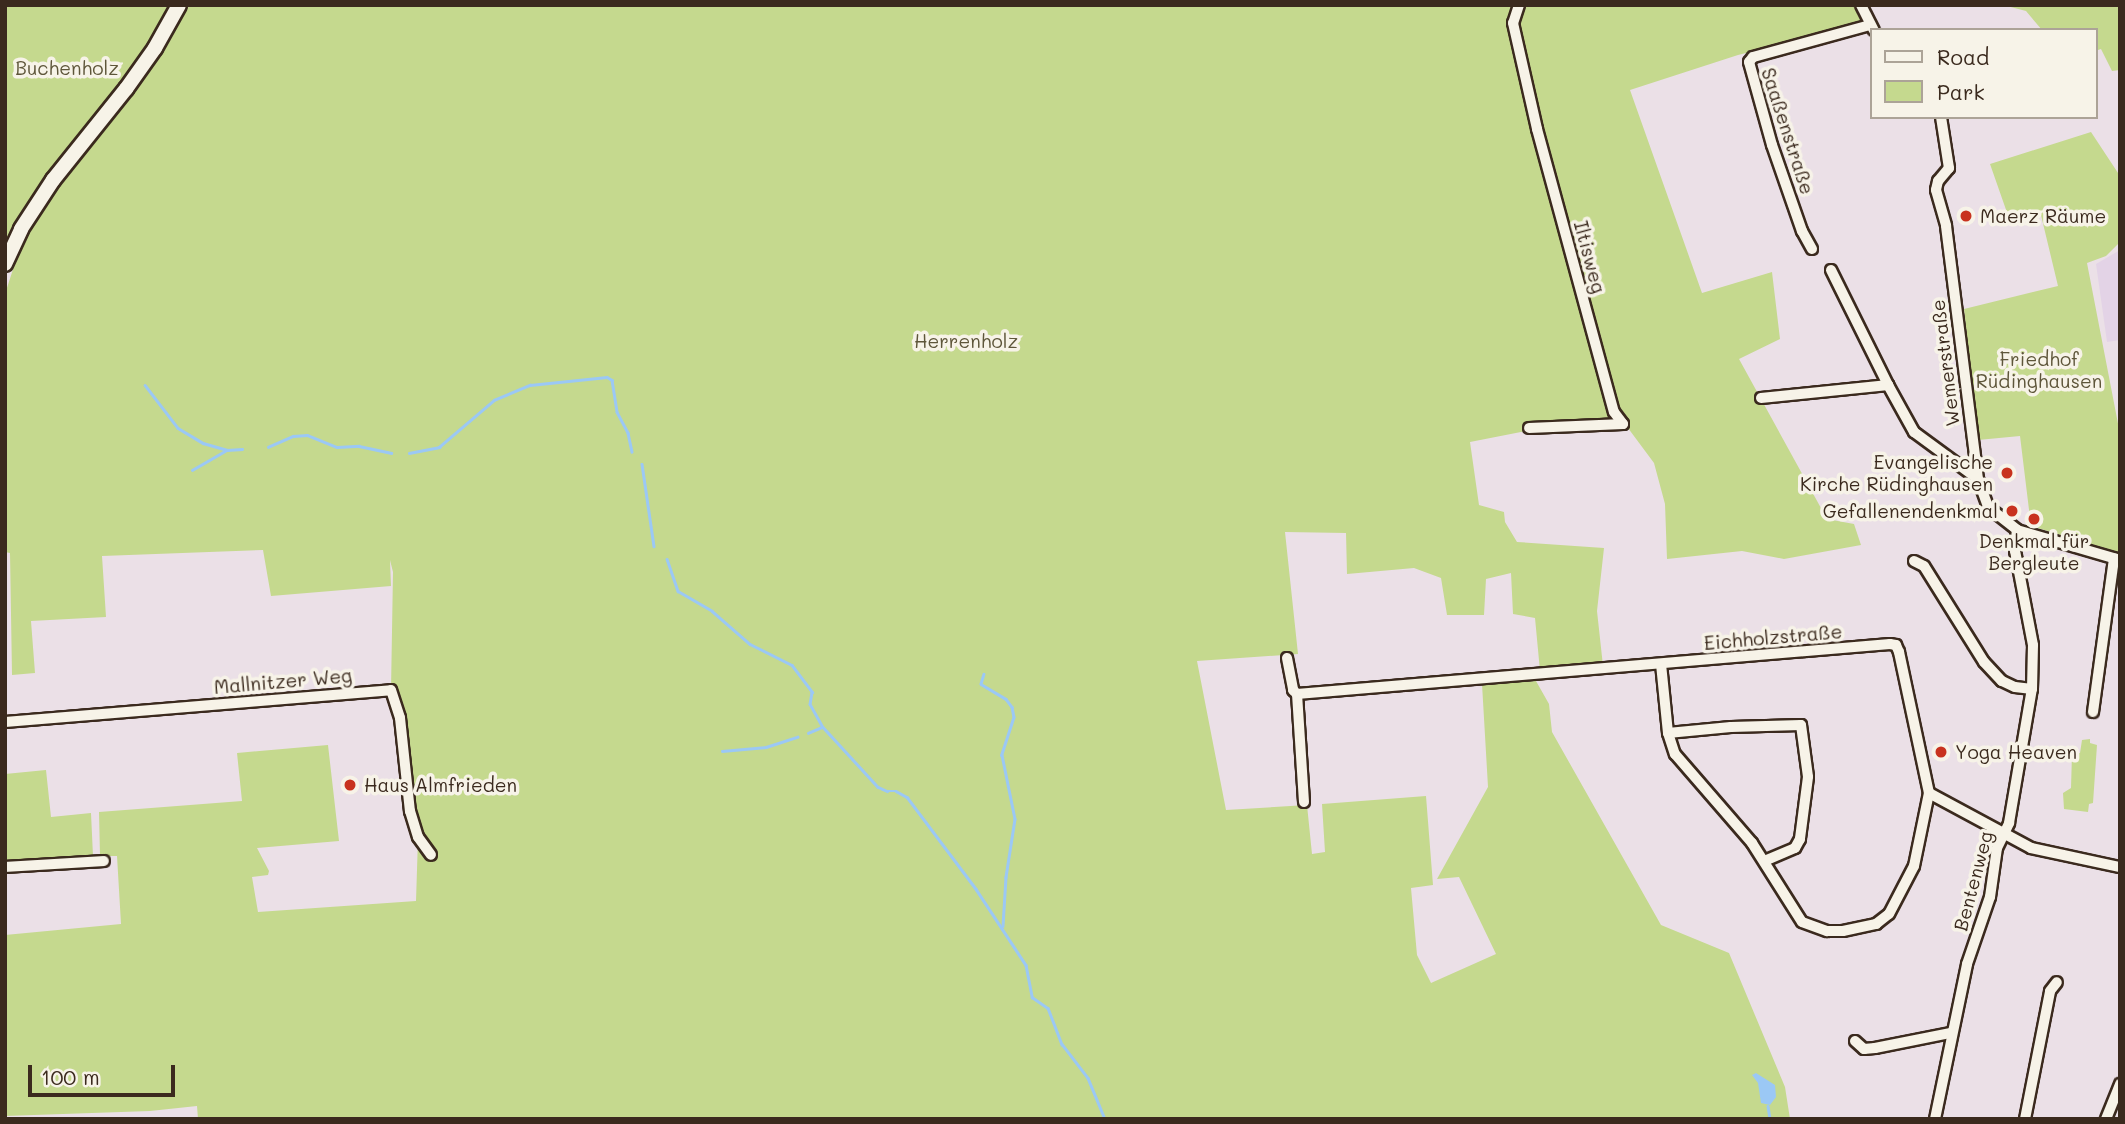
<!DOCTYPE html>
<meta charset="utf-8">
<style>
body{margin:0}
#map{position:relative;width:2125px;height:1124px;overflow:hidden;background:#ebe0e7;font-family:Mali,sans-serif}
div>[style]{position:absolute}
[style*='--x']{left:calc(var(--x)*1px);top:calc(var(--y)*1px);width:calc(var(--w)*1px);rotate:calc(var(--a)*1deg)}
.built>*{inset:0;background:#e3d3e6}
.green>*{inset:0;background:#c5d98e}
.water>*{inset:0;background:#9bc8f5}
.stream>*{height:2.5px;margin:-1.25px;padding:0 1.25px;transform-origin:1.25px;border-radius:1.25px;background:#9bc8f5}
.roads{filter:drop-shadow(2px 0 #3b2a1e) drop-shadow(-2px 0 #3b2a1e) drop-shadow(0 2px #3b2a1e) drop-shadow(0 -2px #3b2a1e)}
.minor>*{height:10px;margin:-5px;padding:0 5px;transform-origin:5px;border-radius:5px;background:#f7f3e8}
.secondary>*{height:14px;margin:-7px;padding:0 7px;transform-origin:7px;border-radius:7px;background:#f7f3e8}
.dots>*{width:19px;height:19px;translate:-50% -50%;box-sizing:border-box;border:4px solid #f7f3e8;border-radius:50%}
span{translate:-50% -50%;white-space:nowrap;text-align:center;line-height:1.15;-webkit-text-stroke:7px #f7f3e8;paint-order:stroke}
.park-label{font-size:19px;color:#5e563a}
.street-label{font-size:19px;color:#3b2a1e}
.poi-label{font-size:19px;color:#3b2a1e}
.left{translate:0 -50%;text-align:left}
.right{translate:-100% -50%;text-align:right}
.frame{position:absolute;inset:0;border:7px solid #3b2a1e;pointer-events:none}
.legend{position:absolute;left:1870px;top:28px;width:228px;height:91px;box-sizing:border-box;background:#f7f3e8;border:2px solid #aca397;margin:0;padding:9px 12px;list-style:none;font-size:21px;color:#3b2a1e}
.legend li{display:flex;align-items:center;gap:14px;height:35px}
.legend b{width:35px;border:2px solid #aca397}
.scale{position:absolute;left:28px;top:1065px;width:147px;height:32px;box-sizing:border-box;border:4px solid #3b2a1e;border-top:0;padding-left:9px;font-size:21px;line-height:24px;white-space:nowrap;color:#3b2a1e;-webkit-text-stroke:5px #f7f3e8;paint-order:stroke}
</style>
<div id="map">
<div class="built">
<i style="clip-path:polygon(2120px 250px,2120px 340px,2107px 342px,2096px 264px)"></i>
</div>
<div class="green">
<i style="clip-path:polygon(5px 5px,1858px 5px,1865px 23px,1738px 55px,1630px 90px,1702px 293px,1772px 272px,1780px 339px,1739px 359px,1827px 519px,1854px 524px,1861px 545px,1784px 559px,1742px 551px,1667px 559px,1665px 504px,1654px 463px,1628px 428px,1526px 431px,1470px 442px,1479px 505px,1504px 512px,1505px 522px,1517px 542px,1604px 548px,1597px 611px,1603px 666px,1540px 671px,1535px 618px,1513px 614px,1511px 573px,1486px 579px,1484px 615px,1447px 615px,1441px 578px,1414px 568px,1347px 574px,1346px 533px,1285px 532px,1298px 654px,1197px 661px,1226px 810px,1307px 805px,1312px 854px,1325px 852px,1322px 804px,1426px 796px,1433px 885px,1411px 888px,1417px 955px,1431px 983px,1496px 954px,1459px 877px,1437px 879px,1488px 787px,1482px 684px,1536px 681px,1549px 704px,1552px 732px,1661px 925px,1729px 953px,1785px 1087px,1790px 1119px,198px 1119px,197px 1106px,150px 1111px,5px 1116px,5px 935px,121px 924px,117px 856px,100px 856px,99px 812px,242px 801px,237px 753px,328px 745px,339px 841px,257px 848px,269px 871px,268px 875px,252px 877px,258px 912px,416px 901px,418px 838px,391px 690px,393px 572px,390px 560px,391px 586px,271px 596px,263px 550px,102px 556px,106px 617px,31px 621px,35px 673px,12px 675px,10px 553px,5px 552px,5px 294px,16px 260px,5px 258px)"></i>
<i style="clip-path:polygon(2003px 5px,2120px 5px,2120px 70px,2112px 71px,2101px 49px,2095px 51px,2095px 30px,2042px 30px,2026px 11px)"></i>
<i style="clip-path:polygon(2091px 132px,2120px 176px,2120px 242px,2106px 256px,2087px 263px,2120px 434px,2120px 553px,2031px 526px,2020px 436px,1978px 440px,1964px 309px,2058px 286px,2040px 211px,2011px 224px,1990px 164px)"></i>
<i style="clip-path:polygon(2090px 739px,2090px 743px,2097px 745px,2093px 803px,2089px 804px,2088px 812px,2064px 809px,2063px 793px,2071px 788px,2072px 754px,2080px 753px,2082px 740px)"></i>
<i style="clip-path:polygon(46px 770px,51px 817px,91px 813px,93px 856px,5px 863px,5px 774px)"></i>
</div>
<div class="water">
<i style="clip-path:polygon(1756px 1073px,1775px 1085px,1776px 1097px,1770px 1105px,1761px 1103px,1758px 1083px,1752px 1075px)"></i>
</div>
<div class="stream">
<i style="--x:145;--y:385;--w:54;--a:52.5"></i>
<i style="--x:178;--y:428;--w:29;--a:31"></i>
<i style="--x:203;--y:443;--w:25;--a:16"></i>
<i style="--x:227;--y:450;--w:15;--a:-4"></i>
<i style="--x:268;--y:447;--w:27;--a:-24"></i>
<i style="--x:293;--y:436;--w:14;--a:-4"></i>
<i style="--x:307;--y:435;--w:32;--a:22"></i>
<i style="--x:337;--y:447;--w:22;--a:-3"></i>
<i style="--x:359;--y:446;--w:33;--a:12"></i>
<i style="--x:409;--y:453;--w:31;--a:-11"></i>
<i style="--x:439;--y:447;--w:72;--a:-40.5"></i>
<i style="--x:494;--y:400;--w:39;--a:-23"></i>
<i style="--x:530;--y:385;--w:77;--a:-5.9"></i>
<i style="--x:607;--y:377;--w:6;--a:31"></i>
<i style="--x:612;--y:380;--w:32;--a:81"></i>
<i style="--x:617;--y:412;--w:24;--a:62"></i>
<i style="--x:628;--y:433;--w:19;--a:78"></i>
<i style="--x:642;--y:464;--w:83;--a:81.7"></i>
<i style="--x:192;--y:470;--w:38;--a:-30"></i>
<i style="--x:667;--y:559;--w:34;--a:71"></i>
<i style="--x:678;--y:591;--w:39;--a:30"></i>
<i style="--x:712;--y:611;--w:50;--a:41"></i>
<i style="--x:750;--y:644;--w:47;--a:26.6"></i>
<i style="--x:792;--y:665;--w:34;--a:53"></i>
<i style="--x:812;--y:692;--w:12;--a:99"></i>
<i style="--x:810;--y:704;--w:26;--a:61"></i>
<i style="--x:823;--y:727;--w:81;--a:47.5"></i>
<i style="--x:878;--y:787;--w:10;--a:24"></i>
<i style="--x:887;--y:791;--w:9;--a:0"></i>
<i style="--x:896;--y:791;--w:13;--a:29"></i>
<i style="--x:907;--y:797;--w:115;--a:53.1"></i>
<i style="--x:976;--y:889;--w:91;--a:56.7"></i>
<i style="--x:1026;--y:965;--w:33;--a:79"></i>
<i style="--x:1032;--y:997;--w:19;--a:35"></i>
<i style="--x:1048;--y:1008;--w:39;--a:69"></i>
<i style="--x:1062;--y:1044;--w:43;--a:52.6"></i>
<i style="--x:1088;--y:1078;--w:44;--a:67.5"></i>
<i style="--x:984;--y:674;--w:10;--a:107"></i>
<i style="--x:981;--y:684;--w:29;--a:31"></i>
<i style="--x:1006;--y:699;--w:10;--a:53"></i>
<i style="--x:1012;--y:707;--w:10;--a:79"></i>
<i style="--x:1014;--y:717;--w:40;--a:108"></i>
<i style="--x:1002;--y:755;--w:65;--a:78.5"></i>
<i style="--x:1015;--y:819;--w:59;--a:98.8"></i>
<i style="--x:1006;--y:877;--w:49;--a:93.5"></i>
<i style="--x:808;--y:733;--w:15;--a:-23"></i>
<i style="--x:722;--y:751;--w:44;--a:-5.2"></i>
<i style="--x:766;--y:747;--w:33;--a:-18"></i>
<i style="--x:1768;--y:1106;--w:13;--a:81"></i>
</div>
<div class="roads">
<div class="minor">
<i style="--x:1519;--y:5;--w:19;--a:108"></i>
<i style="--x:1513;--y:23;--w:109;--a:77.2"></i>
<i style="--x:1537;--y:129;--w:293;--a:74.8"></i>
<i style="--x:1614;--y:412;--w:15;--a:53"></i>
<i style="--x:1623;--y:424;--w:94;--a:177.6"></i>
<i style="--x:1861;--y:5;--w:28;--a:63"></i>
<i style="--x:1941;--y:117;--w:52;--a:81.1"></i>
<i style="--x:1949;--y:168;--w:17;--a:130"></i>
<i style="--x:1938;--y:181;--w:9;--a:103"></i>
<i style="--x:1936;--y:190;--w:37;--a:74"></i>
<i style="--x:1946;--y:226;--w:255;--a:82.8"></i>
<i style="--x:1978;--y:479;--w:30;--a:70"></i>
<i style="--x:1988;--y:507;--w:37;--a:38"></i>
<i style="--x:2017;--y:530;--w:107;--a:16.2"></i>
<i style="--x:1812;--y:249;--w:21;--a:-119"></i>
<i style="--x:1802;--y:231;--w:91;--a:-109.2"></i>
<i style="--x:1772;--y:145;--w:86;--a:-105.5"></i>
<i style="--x:1749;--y:62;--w:6;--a:-51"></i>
<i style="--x:1753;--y:57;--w:121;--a:-15.3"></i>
<i style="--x:1831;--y:270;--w:128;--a:63.6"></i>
<i style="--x:1761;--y:398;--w:128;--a:-5.8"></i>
<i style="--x:1888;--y:385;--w:54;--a:61"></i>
<i style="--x:1914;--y:432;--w:79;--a:36.3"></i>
<i style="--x:1914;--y:561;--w:11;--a:27"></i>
<i style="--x:1924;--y:566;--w:113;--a:58"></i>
<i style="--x:1984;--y:662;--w:26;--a:47"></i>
<i style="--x:2002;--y:681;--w:14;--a:25"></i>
<i style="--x:2015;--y:687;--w:17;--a:7"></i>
<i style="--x:1287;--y:658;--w:33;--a:79"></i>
<i style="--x:1293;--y:690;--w:6;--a:45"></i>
<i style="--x:1661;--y:664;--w:69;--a:84.2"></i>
<i style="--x:1668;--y:733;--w:22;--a:72"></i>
<i style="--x:1675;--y:754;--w:118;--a:49.1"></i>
<i style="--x:1752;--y:843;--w:93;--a:57.7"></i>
<i style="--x:1802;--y:922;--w:27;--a:20"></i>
<i style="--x:1827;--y:931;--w:16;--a:0"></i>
<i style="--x:1843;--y:931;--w:34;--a:-12"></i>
<i style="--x:1876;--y:924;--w:16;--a:-38"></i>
<i style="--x:1889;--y:914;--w:54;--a:-62.5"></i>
<i style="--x:1914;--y:866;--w:75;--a:-78.4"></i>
<i style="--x:2093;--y:712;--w:155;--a:-82.2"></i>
<i style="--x:5;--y:722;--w:387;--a:-4.7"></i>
<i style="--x:391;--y:690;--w:29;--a:72"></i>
<i style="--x:400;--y:718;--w:94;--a:83.9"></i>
<i style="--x:410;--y:811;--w:27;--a:73"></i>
<i style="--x:418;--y:837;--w:22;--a:54"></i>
<i style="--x:1668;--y:733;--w:63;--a:-5.4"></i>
<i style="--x:1731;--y:727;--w:70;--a:-1.6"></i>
<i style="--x:1801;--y:725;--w:52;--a:82.3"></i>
<i style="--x:1808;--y:777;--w:63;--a:97.4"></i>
<i style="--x:1800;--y:839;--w:10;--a:119"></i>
<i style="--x:1795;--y:848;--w:33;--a:157"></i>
<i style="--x:1304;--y:802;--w:108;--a:-93.7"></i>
<i style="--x:1297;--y:694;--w:595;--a:-4.82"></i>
<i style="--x:1890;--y:644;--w:6;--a:9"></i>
<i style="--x:1896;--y:645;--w:8;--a:67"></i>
<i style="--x:1899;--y:652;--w:144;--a:78"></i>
<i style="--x:1929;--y:793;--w:116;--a:28.3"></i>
<i style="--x:2031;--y:848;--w:91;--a:12.1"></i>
<i style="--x:5;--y:867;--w:99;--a:-3.5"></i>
<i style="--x:1855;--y:1041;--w:12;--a:42"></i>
<i style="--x:1864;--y:1049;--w:11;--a:-5"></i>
<i style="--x:1875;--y:1048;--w:76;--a:-11.3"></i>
<i style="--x:1935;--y:1119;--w:158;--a:-78.3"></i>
<i style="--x:1967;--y:964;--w:71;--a:-71.1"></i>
<i style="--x:1990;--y:897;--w:49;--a:-81.9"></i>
<i style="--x:1997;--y:848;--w:28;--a:-64"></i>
<i style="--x:2009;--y:823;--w:136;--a:-80.3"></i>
<i style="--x:2032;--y:689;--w:44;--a:-88.7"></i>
<i style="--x:2033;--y:645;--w:96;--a:-100.8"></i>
<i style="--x:2015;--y:551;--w:21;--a:-85"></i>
<i style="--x:2025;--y:1119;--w:130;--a:-78.9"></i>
<i style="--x:2050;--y:991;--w:11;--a:-52"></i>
<i style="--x:2106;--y:1119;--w:38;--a:-68"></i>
</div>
<div class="secondary">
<i style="--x:5;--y:264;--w:38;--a:-65"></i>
<i style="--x:21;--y:229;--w:59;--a:-56.9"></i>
<i style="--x:53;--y:180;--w:117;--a:-51.3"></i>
<i style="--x:126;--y:89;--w:50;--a:-54.7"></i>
<i style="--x:155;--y:48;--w:49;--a:-60.8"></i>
</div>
</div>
<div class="dots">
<i style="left:1966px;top:216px;background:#c8321e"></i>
<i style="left:2007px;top:473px;background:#c8321e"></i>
<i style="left:2012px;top:511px;background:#c8321e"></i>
<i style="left:2034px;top:519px;background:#c8321e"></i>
<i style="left:1941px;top:752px;background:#c8321e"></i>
<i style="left:350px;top:785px;background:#c8321e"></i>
</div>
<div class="park-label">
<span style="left:67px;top:68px">Buchenholz</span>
<span style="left:966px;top:341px">Herrenholz</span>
<span style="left:2039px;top:370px">Friedhof<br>Rüdinghausen</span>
</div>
<div class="street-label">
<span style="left:1788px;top:131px;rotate:72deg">Saaßenstraße</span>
<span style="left:1590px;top:257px;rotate:75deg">Iltisweg</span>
<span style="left:1945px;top:363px;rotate:-97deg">Wemerstraße</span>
<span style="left:1773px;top:637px;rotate:-5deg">Eichholzstraße</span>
<span style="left:283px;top:681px;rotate:-5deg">Mallnitzer Weg</span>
<span style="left:1973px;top:881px;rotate:-75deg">Bentenweg</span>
</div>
<div class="poi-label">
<span class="left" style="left:1980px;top:216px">Maerz Räume</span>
<span class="right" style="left:1993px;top:473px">Evangelische<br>Kirche Rüdinghausen</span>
<span class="right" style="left:1998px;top:511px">Gefallenendenkmal</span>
<span style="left:2034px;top:552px">Denkmal für<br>Bergleute</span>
<span class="left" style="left:1955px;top:752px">Yoga Heaven</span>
<span class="left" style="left:364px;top:785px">Haus Almfrieden</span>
</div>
<div class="frame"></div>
<ul class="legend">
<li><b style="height:9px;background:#f7f3e8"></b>Road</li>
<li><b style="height:19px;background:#c5d98e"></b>Park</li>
</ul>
<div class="scale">100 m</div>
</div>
